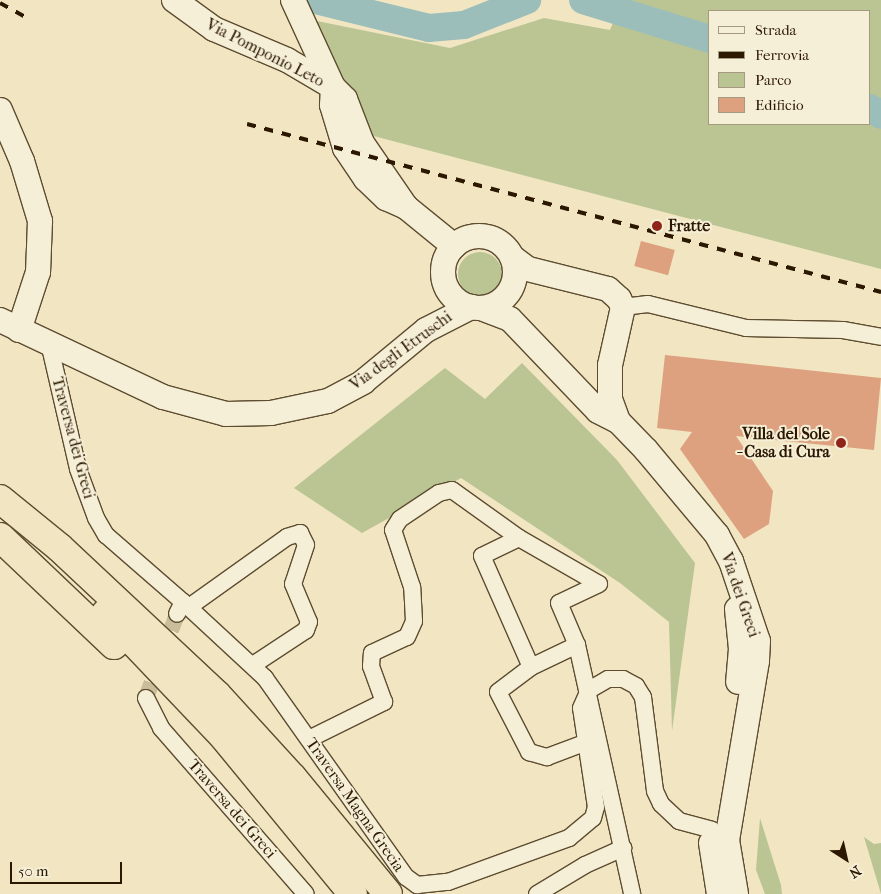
<!DOCTYPE html>
<style>
body{margin:0}
#map{position:relative;width:881px;height:894px;overflow:hidden;background:#f1e6c1;font-family:"IM FELL French Canon",serif}
div>[style]{position:absolute}
[style*='--x']{left:calc(var(--x)*1px);top:calc(var(--y)*1px);width:calc(var(--w)*1px);rotate:calc(var(--a)*1deg)}
.green>*{inset:0;background:#bac593}
.round{border-radius:50%}
.river>*{height:28px;margin:-14px;padding:0 14px;transform-origin:14px;border-radius:14px;background:#9cbeba}
.building>*{inset:0;background:#dda17f;transform-origin:0 0}
.minor-tunnel>*{height:16px;margin-top:-8px;transform-origin:0;background:repeating-linear-gradient(90deg,#cabd9a 0 16px,transparent 0 24px)}
.roads{filter:drop-shadow(1px 0 #5d4c30) drop-shadow(-1px 0 #5d4c30) drop-shadow(0 1px #5d4c30) drop-shadow(0 -1px #5d4c30)}
.minor>*{height:16px;margin:-8px;padding:0 8px;transform-origin:8px;border-radius:8px;background:#f6efd7}
.secondary>*{height:24px;margin:-12px;padding:0 12px;transform-origin:12px;border-radius:12px;background:#f6efd7}
.secondary>.ring{margin:-12px;padding:0;box-sizing:content-box;background:none;border:24px solid #f6efd7;border-radius:50%}
.motorway>*{height:28px;margin:-14px;padding:0 14px;transform-origin:14px;border-radius:14px;background:#f1e6c1}
.rail>*{height:4px;margin-top:-2px;transform-origin:0;background:repeating-linear-gradient(90deg,#2c1800 0 9px,transparent 0 18px)}
.dots>*{width:14px;height:14px;translate:-50% -50%;box-sizing:border-box;border:2px solid #f6efd7;border-radius:50%}
span{translate:-50% -50%;white-space:nowrap;text-align:center;line-height:1.15;-webkit-text-stroke:4px #f6efd7;paint-order:stroke}
.street-label{font-size:16px;color:#2c1800}
.poi-label{font-size:16px;color:#2c1800;font-weight:700}
.left{translate:0 -50%;text-align:left}
.right{translate:-100% -50%;text-align:right}
.legend{position:absolute;left:708px;top:10px;width:162px;height:115px;box-sizing:border-box;background:#f6efd7;border:1px solid #a59981;margin:0;padding:6px 9px;list-style:none;font-size:15px;color:#2c1800}
.legend li{display:flex;align-items:center;gap:10px;height:25px}
.legend b{width:25px;border:1px solid #a59981}
.north{position:absolute;left:821px;top:834px;width:50px;height:50px;-webkit-text-stroke:4px #f6efd7;paint-order:stroke;rotate:145deg;font-size:14px;font-weight:700;line-height:20px;text-align:center;color:#2c1800}
.north::after{content:'';display:block;margin:auto;width:18px;height:22px;background:#2c1800;clip-path:polygon(50% 0,100% 100%,50% 72%,0 100%)}
.scale{position:absolute;left:10px;top:862px;width:112px;height:22px;box-sizing:border-box;border:2px solid #2c1800;border-top:0;padding-left:6px;font-size:15px;line-height:18px;white-space:nowrap;color:#2c1800;-webkit-text-stroke:4px #f6efd7;paint-order:stroke}
</style>
<div id="map">
<div class="green">
<i style="clip-path:polygon(evenodd,622px 0,881px 0,881px 269px,362px 133px,317px 21px,450px 48px,544px 18px,610px 30px,622px 0,710px 11px,870px 11px,870px 124px,710px 124px,710px 11px)"></i>
<i class="round" style="left:458px;top:252px;width:44px;height:44px"></i>
<i style="clip-path:polygon(522px 363px,617px 460px,695px 563px,672px 731px,669px 622px,620px 583px,461px 478px,362px 533px,294px 488px,445px 368px,485px 399px)"></i>
<i style="clip-path:polygon(760px 818px,781px 885px,782px 894px,765px 894px,756px 870px)"></i>
<i style="clip-path:polygon(864px 837px,874px 844px,881px 843px,881px 894px)"></i>
</div>
<div class="river">
<i style="--x:315;--y:0;--w:117;--a:13.8"></i>
<i style="--x:429;--y:28;--w:35;--a:-5"></i>
<i style="--x:464;--y:25;--w:68;--a:-21.6"></i>
<i style="--x:583;--y:0;--w:133;--a:17.1"></i>
<i style="--x:870;--y:108;--w:13;--a:32"></i>
</div>
<div class="building">
<i style="left:641px;top:241px;width:35px;height:26px;rotate:15deg"></i>
<i style="clip-path:polygon(665px 355px,881px 378px,874px 450px,736px 436px,773px 491px,769px 524px,744px 539px,680px 449px,692px 432px,657px 428px)"></i>
</div>
<div class="minor-tunnel">
<i style="--x:146;--y:698;--w:90;--a:-69.7"></i>
</div>
<div class="roads">
<div class="minor">
<i style="--x:623;--y:307;--w:25;--a:-7"></i>
<i style="--x:648;--y:304;--w:101;--a:13.8"></i>
<i style="--x:746;--y:328;--w:97;--a:1.2"></i>
<i style="--x:843;--y:330;--w:39;--a:10"></i>
<i style="--x:49;--y:343;--w:129;--a:77"></i>
<i style="--x:78;--y:469;--w:52;--a:69.8"></i>
<i style="--x:96;--y:518;--w:20;--a:60"></i>
<i style="--x:106;--y:535;--w:102;--a:41"></i>
<i style="--x:183;--y:602;--w:13;--a:117"></i>
<i style="--x:519;--y:538;--w:41;--a:154.1"></i>
<i style="--x:482;--y:556;--w:121;--a:66.2"></i>
<i style="--x:531;--y:667;--w:51;--a:-25.6"></i>
<i style="--x:599;--y:584;--w:44;--a:154.6"></i>
<i style="--x:559;--y:603;--w:46;--a:66.8"></i>
<i style="--x:577;--y:645;--w:255;--a:77.5"></i>
<i style="--x:183;--y:602;--w:112;--a:42.8"></i>
<i style="--x:265;--y:678;--w:244;--a:54.7"></i>
<i style="--x:406;--y:877;--w:14;--a:36"></i>
<i style="--x:417;--y:885;--w:31;--a:-6"></i>
<i style="--x:448;--y:882;--w:129;--a:-20"></i>
<i style="--x:569;--y:838;--w:31;--a:-40"></i>
<i style="--x:593;--y:818;--w:11;--a:-75"></i>
<i style="--x:596;--y:807;--w:100;--a:-98.6"></i>
<i style="--x:581;--y:708;--w:20;--a:-66"></i>
<i style="--x:589;--y:690;--w:22;--a:-30"></i>
<i style="--x:608;--y:679;--w:15;--a:0"></i>
<i style="--x:623;--y:679;--w:15;--a:28"></i>
<i style="--x:636;--y:686;--w:13;--a:58"></i>
<i style="--x:643;--y:697;--w:95;--a:82.7"></i>
<i style="--x:655;--y:791;--w:14;--a:65"></i>
<i style="--x:661;--y:804;--w:25;--a:43"></i>
<i style="--x:679;--y:821;--w:34;--a:15"></i>
<i style="--x:189;--y:607;--w:120;--a:-35.5"></i>
<i style="--x:287;--y:537;--w:14;--a:-17"></i>
<i style="--x:300;--y:533;--w:13;--a:63"></i>
<i style="--x:306;--y:545;--w:41;--a:108.4"></i>
<i style="--x:293;--y:584;--w:41;--a:67.2"></i>
<i style="--x:309;--y:622;--w:9;--a:111"></i>
<i style="--x:306;--y:630;--w:64;--a:146.6"></i>
<i style="--x:531;--y:667;--w:41;--a:142.9"></i>
<i style="--x:498;--y:692;--w:68;--a:62.7"></i>
<i style="--x:529;--y:752;--w:19;--a:16"></i>
<i style="--x:547;--y:757;--w:43;--a:-20.6"></i>
<i style="--x:146;--y:698;--w:34;--a:63"></i>
<i style="--x:161;--y:728;--w:220;--a:48.9"></i>
<i style="--x:309;--y:739;--w:84;--a:-26.3"></i>
<i style="--x:384;--y:702;--w:38;--a:-110"></i>
<i style="--x:371;--y:666;--w:13;--a:-86"></i>
<i style="--x:372;--y:653;--w:38;--a:-25"></i>
<i style="--x:407;--y:637;--w:17;--a:-66"></i>
<i style="--x:414;--y:621;--w:34;--a:-93"></i>
<i style="--x:412;--y:587;--w:60;--a:-108.4"></i>
<i style="--x:393;--y:530;--w:13;--a:-58"></i>
<i style="--x:400;--y:519;--w:47;--a:-33.7"></i>
<i style="--x:439;--y:493;--w:13;--a:-13"></i>
<i style="--x:452;--y:490;--w:82;--a:35.6"></i>
<i style="--x:519;--y:538;--w:92;--a:29.9"></i>
<i style="--x:537;--y:894;--w:56;--a:-31.1"></i>
<i style="--x:585;--y:865;--w:42;--a:-24.1"></i>
</div>
<div class="secondary">
<i style="--x:174;--y:0;--w:49;--a:35.9"></i>
<i style="--x:214;--y:29;--w:79;--a:23"></i>
<i style="--x:287;--y:60;--w:53;--a:30.4"></i>
<i style="--x:333;--y:87;--w:17;--a:45"></i>
<i style="--x:345;--y:99;--w:47;--a:68.9"></i>
<i style="--x:362;--y:143;--w:78;--a:55.5"></i>
<i style="--x:293;--y:0;--w:96;--a:65.3"></i>
<i style="--x:333;--y:87;--w:18;--a:93"></i>
<i style="--x:332;--y:105;--w:45;--a:73.2"></i>
<i style="--x:345;--y:148;--w:37;--a:56"></i>
<i style="--x:366;--y:179;--w:28;--a:44"></i>
<i style="--x:386;--y:198;--w:22;--a:24"></i>
<i style="--x:406;--y:207;--w:62;--a:39.1"></i>
<i style="--x:0;--y:110;--w:56;--a:66.7"></i>
<i style="--x:22;--y:161;--w:63;--a:73.3"></i>
<i style="--x:40;--y:221;--w:51;--a:92.2"></i>
<i style="--x:38;--y:272;--w:61;--a:108.1"></i>
<i class="ring" style="left:443px;top:236px;width:48px;height:48px"></i>
<i style="--x:512;--y:257;--w:20;--a:37"></i>
<i style="--x:528;--y:269;--w:82;--a:14"></i>
<i style="--x:608;--y:289;--w:15;--a:42"></i>
<i style="--x:619;--y:299;--w:9;--a:63"></i>
<i style="--x:623;--y:307;--w:59;--a:102.6"></i>
<i style="--x:610;--y:365;--w:34;--a:90"></i>
<i style="--x:610;--y:399;--w:23;--a:70"></i>
<i style="--x:481;--y:308;--w:31;--a:21"></i>
<i style="--x:510;--y:319;--w:127;--a:46.3"></i>
<i style="--x:598;--y:411;--w:22;--a:27"></i>
<i style="--x:618;--y:421;--w:40;--a:46"></i>
<i style="--x:646;--y:450;--w:111;--a:50.1"></i>
<i style="--x:717;--y:535;--w:30;--a:62"></i>
<i style="--x:731;--y:561;--w:84;--a:71.4"></i>
<i style="--x:758;--y:641;--w:20;--a:93"></i>
<i style="--x:757;--y:661;--w:181;--a:99.5"></i>
<i style="--x:727;--y:840;--w:55;--a:80.5"></i>
<i style="--x:0;--y:320;--w:180;--a:25.3"></i>
<i style="--x:163;--y:397;--w:65;--a:15.1"></i>
<i style="--x:226;--y:414;--w:45;--a:-1.3"></i>
<i style="--x:271;--y:413;--w:58;--a:-11.9"></i>
<i style="--x:328;--y:401;--w:40;--a:-28"></i>
<i style="--x:363;--y:382;--w:82;--a:-39.5"></i>
<i style="--x:426;--y:330;--w:51;--a:-27.1"></i>
<i style="--x:737;--y:609;--w:40;--a:84.3"></i>
<i style="--x:741;--y:649;--w:33;--a:95"></i>
<i style="--x:711;--y:843;--w:52;--a:81.1"></i>
</div>
<div class="motorway">
<i style="--x:0;--y:499;--w:77;--a:39.2"></i>
<i style="--x:60;--y:548;--w:215;--a:43.1"></i>
<i style="--x:217;--y:695;--w:111;--a:47.6"></i>
<i style="--x:292;--y:777;--w:151;--a:50.6"></i>
<i style="--x:0;--y:537;--w:157;--a:43.5"></i>
<i style="--x:106;--y:613;--w:171;--a:46.4"></i>
<i style="--x:224;--y:737;--w:203;--a:50.6"></i>
</div>
</div>
<div class="rail">
<i style="--x:0;--y:3;--w:29;--a:29"></i>
<i style="--x:247;--y:124;--w:656;--a:14.84"></i>
</div>
<div class="dots">
<i style="left:657px;top:226px;background:#8f2418"></i>
<i style="left:841px;top:443px;background:#8f2418"></i>
</div>
<div class="street-label">
<span style="left:265px;top:53px;rotate:27deg">Via Pomponio Leto</span>
<span style="left:401px;top:351px;rotate:-36deg">Via degli Etruschi</span>
<span style="left:73px;top:438px;rotate:75deg">Traversa dei Greci</span>
<span style="left:740px;top:595px;rotate:71deg">Via dei Greci</span>
<span style="left:355px;top:805px;rotate:55deg">Traversa Magna Grecia</span>
<span style="left:232px;top:809px;rotate:49deg">Traversa dei Greci</span>
</div>
<div class="poi-label">
<span class="left" style="left:668px;top:226px">Fratte</span>
<span class="right" style="left:830px;top:443px">Villa del Sole<br>- Casa di Cura</span>
</div>
<ul class="legend">
<li><b style="height:6px;background:#f6efd7"></b>Strada</li>
<li><b style="height:6px;background:#2c1800"></b>Ferrovia</li>
<li><b style="height:14px;background:#bac593"></b>Parco</li>
<li><b style="height:14px;background:#dda17f"></b>Edificio</li>
</ul>
<div class="north">N</div>
<div class="scale">50 m</div>
</div>
